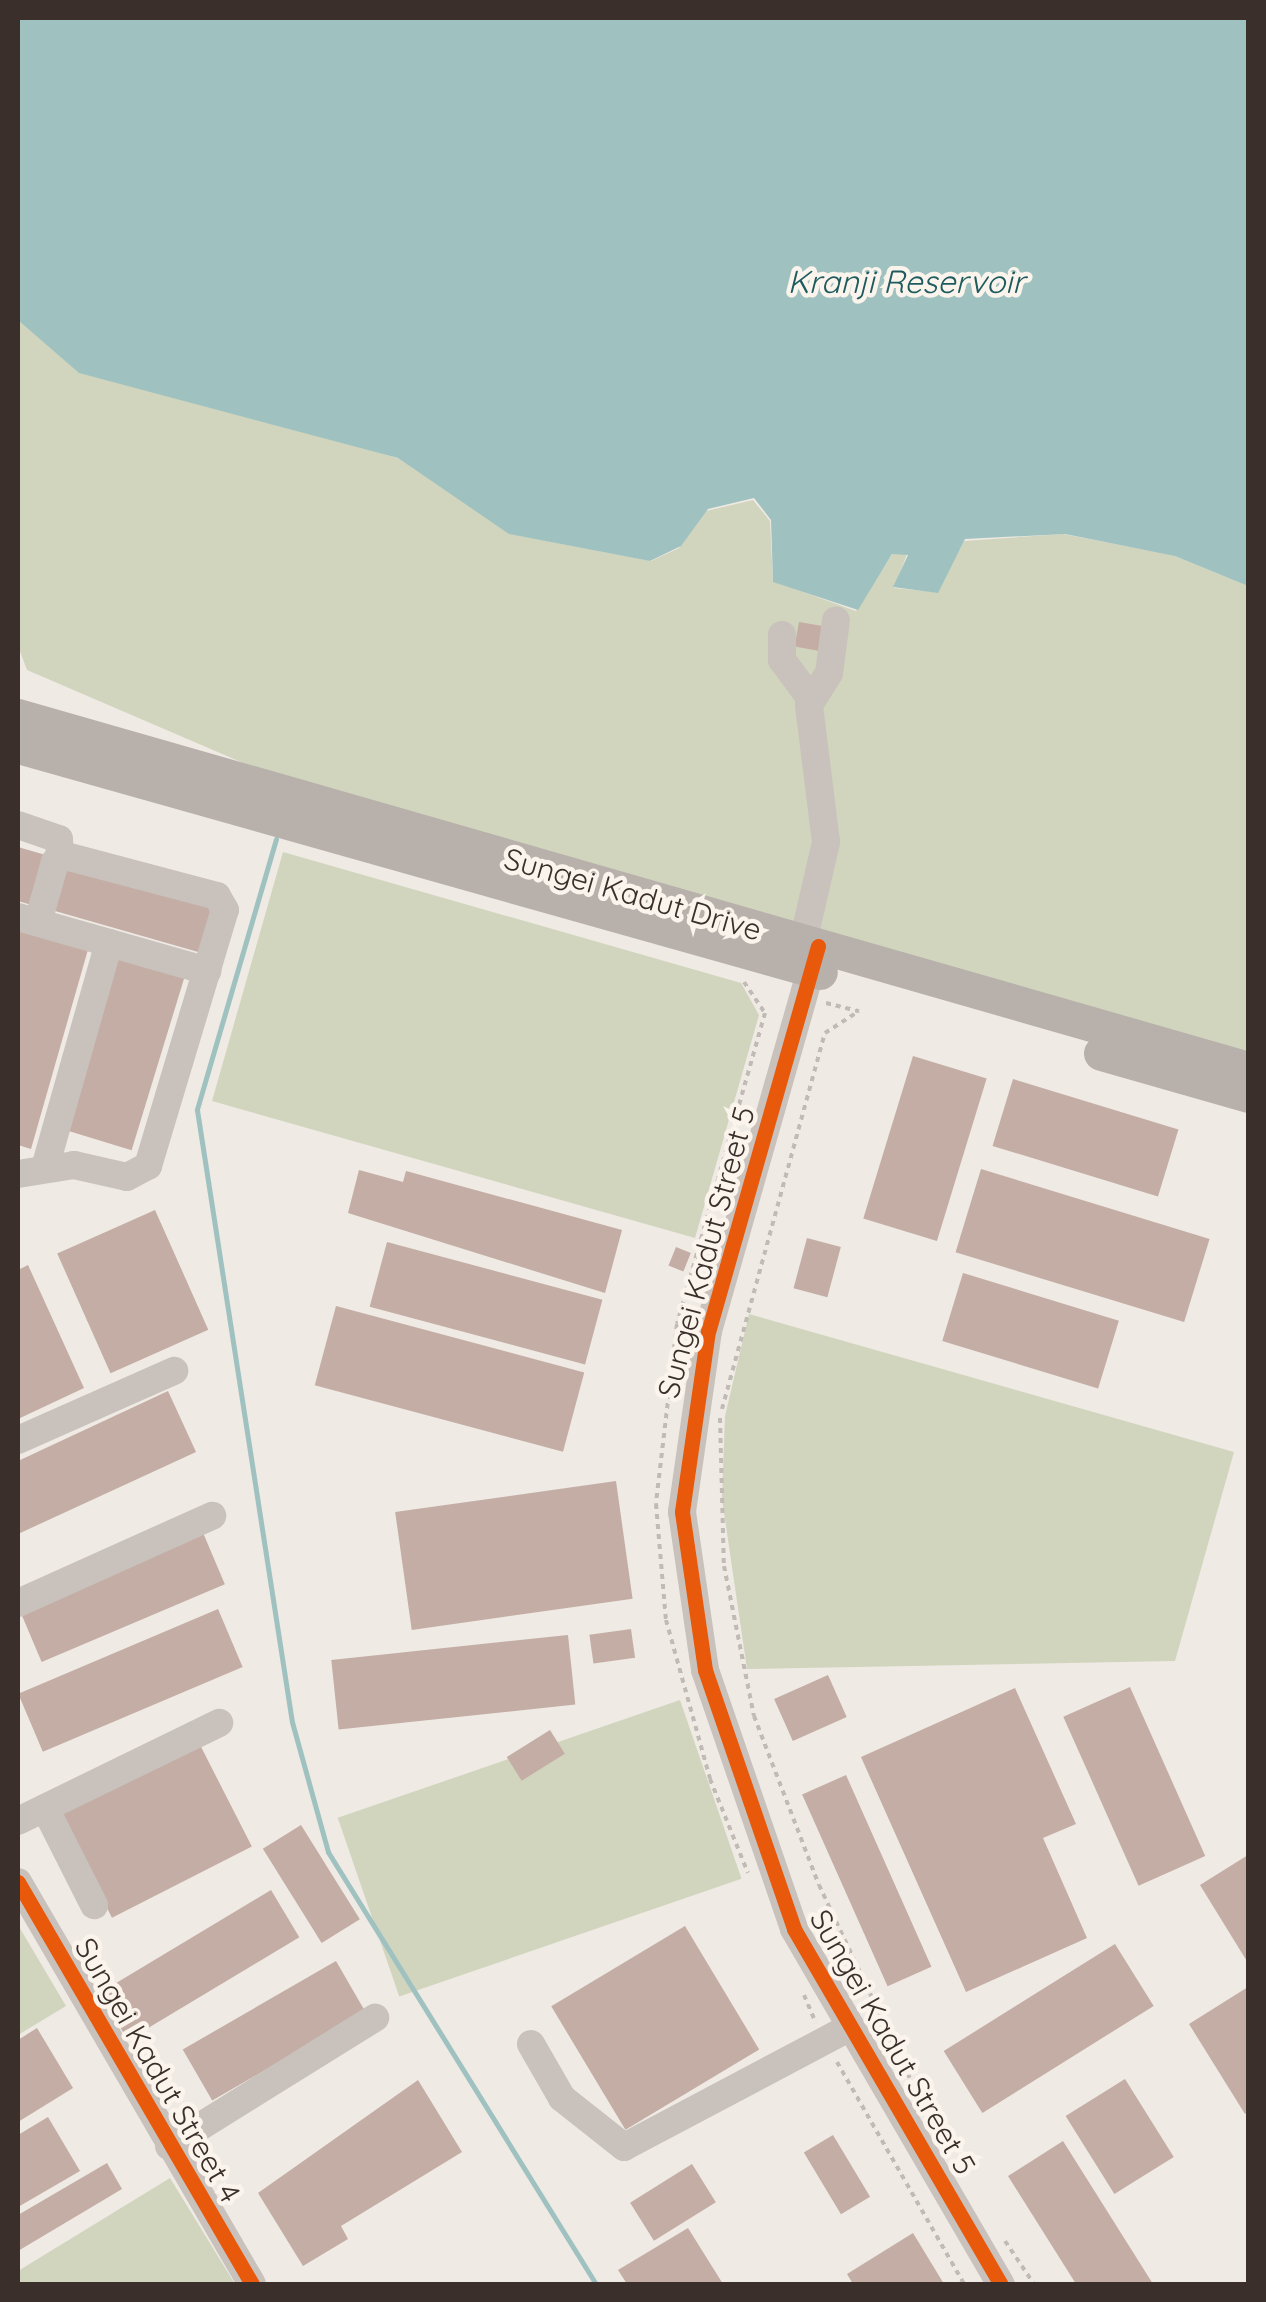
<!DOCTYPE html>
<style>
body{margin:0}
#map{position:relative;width:1266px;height:2302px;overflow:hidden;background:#efeae4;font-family:Quicksand,sans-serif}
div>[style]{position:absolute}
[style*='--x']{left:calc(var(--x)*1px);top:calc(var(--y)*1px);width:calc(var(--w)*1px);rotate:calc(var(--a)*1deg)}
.green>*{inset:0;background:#d1d5be;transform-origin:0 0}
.water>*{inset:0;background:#9fc2c1}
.stream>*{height:5px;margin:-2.5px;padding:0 2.5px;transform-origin:2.5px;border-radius:2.5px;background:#9fc2c1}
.building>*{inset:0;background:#c3ada5;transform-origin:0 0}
.path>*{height:4px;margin-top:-2px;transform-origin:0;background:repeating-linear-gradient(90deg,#c1bab5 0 5px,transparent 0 10px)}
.minor>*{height:28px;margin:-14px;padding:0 14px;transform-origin:14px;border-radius:14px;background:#c9c2bc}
.major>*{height:35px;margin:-17.5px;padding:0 17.5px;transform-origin:17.5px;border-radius:17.5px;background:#b8b0ab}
.cycleway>*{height:15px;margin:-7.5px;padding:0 7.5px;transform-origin:7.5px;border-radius:7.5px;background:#e8590c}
span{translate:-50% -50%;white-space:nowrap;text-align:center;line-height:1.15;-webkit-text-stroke:9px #fbf4ec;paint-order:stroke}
.street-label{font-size:30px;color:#3a2f2a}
.water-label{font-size:32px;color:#1d5b5e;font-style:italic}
.frame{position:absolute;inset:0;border:20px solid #3a2f2a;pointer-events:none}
</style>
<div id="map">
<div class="green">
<i style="clip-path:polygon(18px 319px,167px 389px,400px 459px,511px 534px,651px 561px,679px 548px,706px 511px,753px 500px,770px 521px,773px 581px,856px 611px,893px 553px,907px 554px,894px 588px,936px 592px,964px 541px,1063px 534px,1173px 555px,1248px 586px,1248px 1055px,385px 824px,27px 670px,18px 646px)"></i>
<i style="clip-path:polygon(283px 852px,741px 983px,759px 1015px,695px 1238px,212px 1101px)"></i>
<i style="clip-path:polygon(749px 1314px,1234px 1452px,1175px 1661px,747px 1669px,722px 1499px,725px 1416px)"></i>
<i style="left:680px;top:1700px;width:189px;height:362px;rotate:71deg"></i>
<i style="clip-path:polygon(18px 1925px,66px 2006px,18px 2035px)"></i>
<i style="clip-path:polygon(170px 2178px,235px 2284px,18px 2284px,18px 2271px)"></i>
</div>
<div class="water">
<i style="clip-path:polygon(18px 18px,1248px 18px,1248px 586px,1175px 556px,1065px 534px,965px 539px,938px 593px,893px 587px,908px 555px,892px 554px,858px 610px,773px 582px,771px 520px,754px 498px,708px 509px,681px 546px,650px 561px,509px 534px,398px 458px,79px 373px,18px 320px)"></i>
</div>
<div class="stream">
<i style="--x:276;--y:839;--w:282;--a:106.3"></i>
<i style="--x:197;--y:1110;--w:619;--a:81.18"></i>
<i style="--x:292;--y:1722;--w:135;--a:74.5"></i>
<i style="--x:328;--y:1852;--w:508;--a:58.19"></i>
</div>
<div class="building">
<i style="left:799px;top:622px;width:28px;height:25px;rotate:10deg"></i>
<i style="clip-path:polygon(18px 847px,49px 856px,35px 906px,18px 901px)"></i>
<i style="left:63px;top:857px;width:157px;height:54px;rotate:16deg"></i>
<i style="clip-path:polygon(20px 927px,89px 946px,31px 1149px,18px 1145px)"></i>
<i style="left:113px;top:951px;width:76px;height:185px;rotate:17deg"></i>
<i style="left:913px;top:1056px;width:77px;height:170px;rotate:17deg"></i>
<i style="left:1013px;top:1079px;width:173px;height:70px;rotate:17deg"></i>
<i style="left:981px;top:1169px;width:239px;height:87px;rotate:17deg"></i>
<i style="clip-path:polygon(359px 1170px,403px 1182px,406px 1171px,622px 1230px,605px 1293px,348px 1213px)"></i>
<i style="left:155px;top:1210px;width:131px;height:107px;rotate:66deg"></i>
<i style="left:807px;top:1238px;width:35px;height:52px;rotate:15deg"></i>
<i style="left:387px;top:1242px;width:223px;height:67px;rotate:15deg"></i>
<i style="left:676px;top:1247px;width:16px;height:20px;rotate:22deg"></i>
<i style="clip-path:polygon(28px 1265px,84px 1388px,18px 1419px,18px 1270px)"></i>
<i style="left:963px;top:1273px;width:163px;height:71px;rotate:17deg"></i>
<i style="left:336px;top:1306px;width:257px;height:82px;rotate:15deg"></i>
<i style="clip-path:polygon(168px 1391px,196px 1452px,18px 1534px,18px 1461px)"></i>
<i style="left:616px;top:1481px;width:119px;height:223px;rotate:82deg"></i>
<i style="left:201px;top:1528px;width:61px;height:199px;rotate:67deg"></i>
<i style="left:218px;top:1609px;width:63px;height:217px;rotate:67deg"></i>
<i style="left:631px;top:1629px;width:29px;height:42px;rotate:82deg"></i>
<i style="left:568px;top:1635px;width:70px;height:238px;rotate:84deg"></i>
<i style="left:828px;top:1675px;width:46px;height:59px;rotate:66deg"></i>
<i style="left:1130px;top:1687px;width:185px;height:73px;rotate:66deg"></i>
<i style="clip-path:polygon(1015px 1688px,1076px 1824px,1043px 1838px,1087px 1938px,966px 1992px,861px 1757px)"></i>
<i style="left:550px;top:1730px;width:28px;height:51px;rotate:58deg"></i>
<i style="left:196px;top:1737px;width:123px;height:157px;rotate:63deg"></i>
<i style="left:846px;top:1775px;width:210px;height:48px;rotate:66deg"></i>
<i style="left:301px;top:1825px;width:111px;height:45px;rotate:58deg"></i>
<i style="clip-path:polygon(1248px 1855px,1248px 1963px,1200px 1885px)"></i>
<i style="left:271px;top:1890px;width:55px;height:200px;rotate:59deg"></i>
<i style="left:685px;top:1926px;width:144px;height:156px;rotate:59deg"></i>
<i style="left:1115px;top:1944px;width:73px;height:202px;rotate:58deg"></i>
<i style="left:336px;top:1961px;width:59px;height:177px;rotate:60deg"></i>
<i style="clip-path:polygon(1248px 1987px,1248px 2111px,1245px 2114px,1189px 2024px)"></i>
<i style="clip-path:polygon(37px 2028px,73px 2088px,18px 2122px,18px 2040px)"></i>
<i style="left:1125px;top:2079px;width:92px;height:70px;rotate:58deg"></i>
<i style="clip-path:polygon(418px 2080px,462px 2152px,341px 2226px,348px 2239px,303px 2266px,258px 2193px)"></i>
<i style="clip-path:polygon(48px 2117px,80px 2171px,18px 2207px,18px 2135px)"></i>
<i style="left:833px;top:2135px;width:72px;height:34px;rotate:59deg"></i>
<i style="clip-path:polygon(1063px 2141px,1153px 2284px,1076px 2284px,1008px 2176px)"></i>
<i style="clip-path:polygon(107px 2163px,122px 2189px,18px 2251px,18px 2215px)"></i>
<i style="left:692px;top:2164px;width:45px;height:73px;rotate:58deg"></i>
<i style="clip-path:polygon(688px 2228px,723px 2284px,627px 2284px,618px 2270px)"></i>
<i style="clip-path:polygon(913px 2233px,944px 2284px,853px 2284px,847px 2274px)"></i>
</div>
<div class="path">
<i style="--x:744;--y:982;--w:37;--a:56"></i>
<i style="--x:765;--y:1013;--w:323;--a:105.8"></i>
<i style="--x:677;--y:1324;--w:181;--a:96.7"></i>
<i style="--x:656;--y:1504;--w:116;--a:85.1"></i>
<i style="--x:666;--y:1620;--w:165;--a:74.5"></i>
<i style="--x:710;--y:1779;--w:101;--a:68"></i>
<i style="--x:826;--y:1003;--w:34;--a:14"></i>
<i style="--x:722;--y:1409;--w:390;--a:-74.7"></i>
<i style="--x:825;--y:1033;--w:40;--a:-32.9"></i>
<i style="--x:720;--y:1418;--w:148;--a:88.5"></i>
<i style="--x:724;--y:1566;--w:153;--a:78.7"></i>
<i style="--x:754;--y:1716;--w:181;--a:69"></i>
<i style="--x:819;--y:1885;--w:213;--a:64.8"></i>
<i style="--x:804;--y:1995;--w:30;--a:67"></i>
<i style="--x:837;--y:2062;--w:256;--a:60.2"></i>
<i style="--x:1005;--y:2241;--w:52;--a:56"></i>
</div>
<div class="minor">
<i style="--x:782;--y:635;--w:25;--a:90"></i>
<i style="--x:782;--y:660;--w:49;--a:53.4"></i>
<i style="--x:18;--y:825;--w:43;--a:18.9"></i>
<i style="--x:59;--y:839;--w:18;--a:87"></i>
<i style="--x:18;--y:917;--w:197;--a:15.9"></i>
<i style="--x:803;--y:942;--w:103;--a:-77"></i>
<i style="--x:826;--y:842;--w:138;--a:-97.1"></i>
<i style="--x:809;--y:705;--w:38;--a:-58"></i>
<i style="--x:829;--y:673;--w:53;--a:-82.5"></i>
<i style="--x:816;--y:952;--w:394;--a:105.9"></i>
<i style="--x:708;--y:1331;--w:183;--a:98.2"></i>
<i style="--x:682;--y:1512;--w:160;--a:81.7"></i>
<i style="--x:705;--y:1670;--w:274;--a:71"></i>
<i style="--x:794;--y:1929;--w:411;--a:59.8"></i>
<i style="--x:46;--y:1164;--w:230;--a:-74.1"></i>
<i style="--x:18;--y:1174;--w:57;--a:-9.1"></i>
<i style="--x:74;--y:1165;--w:54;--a:12.8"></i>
<i style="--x:127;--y:1177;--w:24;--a:-28"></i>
<i style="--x:148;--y:1166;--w:267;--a:-73.3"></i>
<i style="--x:225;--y:910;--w:16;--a:-120"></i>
<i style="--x:217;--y:896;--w:156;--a:-165.2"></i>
<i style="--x:66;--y:856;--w:13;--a:151"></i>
<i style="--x:55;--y:862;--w:62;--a:105.8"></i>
<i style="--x:18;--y:1440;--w:171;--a:-23.9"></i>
<i style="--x:18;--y:1603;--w:213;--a:-24.2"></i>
<i style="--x:45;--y:1808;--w:109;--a:63.2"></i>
<i style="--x:18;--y:1821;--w:224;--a:-26"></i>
<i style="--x:18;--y:1882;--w:465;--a:59.8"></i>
<i style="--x:531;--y:2044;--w:62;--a:60.1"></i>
<i style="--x:562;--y:2098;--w:79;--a:38.3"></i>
<i style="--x:624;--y:2147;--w:257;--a:-27.9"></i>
<i style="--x:169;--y:2146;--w:243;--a:-31.9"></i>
</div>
<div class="major">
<i style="--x:18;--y:716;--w:1280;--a:16.01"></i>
<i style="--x:18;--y:746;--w:833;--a:15.74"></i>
<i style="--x:1101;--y:1053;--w:153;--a:15.9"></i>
</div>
<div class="cycleway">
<i style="--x:818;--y:946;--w:400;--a:105.9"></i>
<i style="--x:708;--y:1331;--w:183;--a:98.2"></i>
<i style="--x:682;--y:1512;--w:160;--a:81.7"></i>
<i style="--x:705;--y:1670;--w:274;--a:71"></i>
<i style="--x:794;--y:1929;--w:411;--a:59.8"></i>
<i style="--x:18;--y:1882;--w:465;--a:59.8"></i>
</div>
<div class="street-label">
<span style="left:633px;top:894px;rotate:16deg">Sungei Kadut Drive</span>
<span style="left:706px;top:1252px;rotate:-75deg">Sungei Kadut Street 5</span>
<span style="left:893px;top:2042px;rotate:60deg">Sungei Kadut Street 5</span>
<span style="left:158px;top:2070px;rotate:60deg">Sungei Kadut Street 4</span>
</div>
<div class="water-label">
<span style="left:906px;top:281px">Kranji Reservoir</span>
</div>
<div class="frame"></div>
</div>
